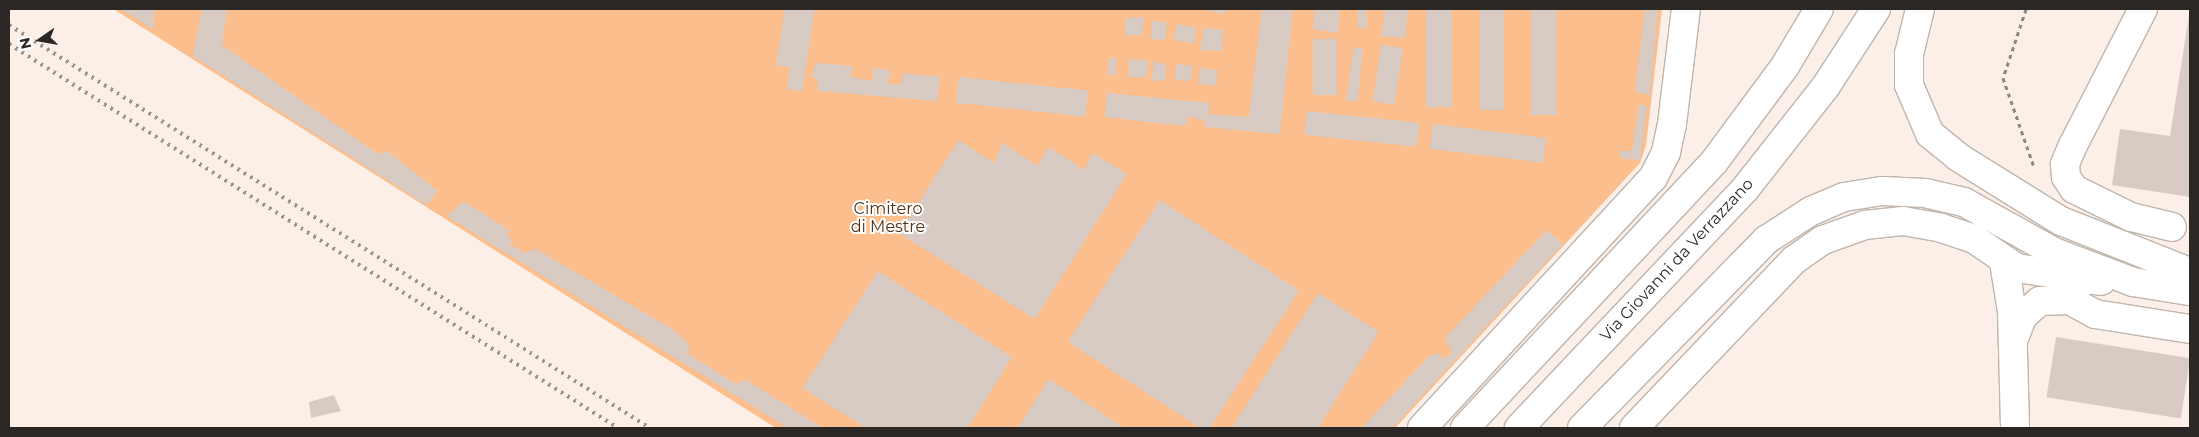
<!DOCTYPE html>
<style>
body{margin:0}
#map{position:relative;width:2199px;height:437px;overflow:hidden;background:#fbefe7;font-family:Montserrat,sans-serif}
div>[style]{position:absolute}
[style*='--x']{left:calc(var(--x)*1px);top:calc(var(--y)*1px);width:calc(var(--w)*1px);rotate:calc(var(--a)*1deg)}
.green>*{inset:0;background:#fbbe8c}
.building>*{inset:0;background:#d7cbc3;transform-origin:0 0}
.path>*{height:3px;margin-top:-1.5px;transform-origin:0;background:repeating-linear-gradient(90deg,#8e8681 0 4px,transparent 0 8px)}
.roads{filter:drop-shadow(1px 0 #bfb5ac) drop-shadow(-1px 0 #bfb5ac) drop-shadow(0 1px #bfb5ac) drop-shadow(0 -1px #bfb5ac)}
.minor>*{height:28px;margin:-14px;padding:0 14px;transform-origin:14px;border-radius:14px;background:#fff}
.major>*{height:28px;margin:-14px;padding:0 14px;transform-origin:14px;border-radius:14px;background:#fff}
.rail>*{height:4px;margin-top:-2px;transform-origin:0;background:repeating-linear-gradient(90deg,#9b938d 0 2.5px,transparent 0 7.5px)}
span{translate:-50% -50%;white-space:nowrap;text-align:center;line-height:1.15;-webkit-text-stroke:4px #fff;paint-order:stroke}
.park-label{font-size:16px;color:#513113}
.street-label{font-size:16px;color:#2b2724}
.frame{position:absolute;inset:0;border:10px solid #2b2724;pointer-events:none}
.north{position:absolute;left:15px;top:15px;width:50px;height:50px;-webkit-text-stroke:4px #fff;paint-order:stroke;rotate:257deg;font-size:14px;font-weight:700;line-height:20px;text-align:center;color:#2b2724}
.north::after{content:'';display:block;margin:auto;width:18px;height:22px;background:#2b2724;clip-path:polygon(50% 0,100% 100%,50% 72%,0 100%)}
</style>
<div id="map">
<div class="green">
<i style="clip-path:polygon(1662px 9px,1646px 145px,1640px 163px,1395px 428px,776px 428px,115px 10px)"></i>
</div>
<div class="building">
<i style="clip-path:polygon(121px 9px,155px 9px,153px 29px)"></i>
<i style="clip-path:polygon(202px 9px,227px 9px,222px 45px,378px 154px,387px 151px,438px 191px,427px 205px,193px 56px)"></i>
<i style="clip-path:polygon(785px 9px,815px 9px,802px 91px,787px 89px,790px 67px,776px 65px)"></i>
<i style="clip-path:polygon(1209px 9px,1226px 9px,1226px 14px,1209px 11px)"></i>
<i style="clip-path:polygon(1262px 9px,1293px 9px,1280px 134px,1205px 127px,1205px 120px,1188px 117px,1185px 126px,1105px 117px,1107px 93px,1210px 103px,1208px 114px,1249px 117px)"></i>
<i style="clip-path:polygon(1315px 9px,1340px 9px,1338px 33px,1313px 29px)"></i>
<i style="left:1358px;top:9px;width:9px;height:19px"></i>
<i style="clip-path:polygon(1385px 9px,1408px 9px,1405px 38px,1381px 36px)"></i>
<i style="left:1426px;top:9px;width:26px;height:98px"></i>
<i style="left:1480px;top:9px;width:24px;height:101px"></i>
<i style="left:1531px;top:9px;width:26px;height:106px"></i>
<i style="clip-path:polygon(1645px 9px,1658px 9px,1650px 95px,1635px 92px)"></i>
<i style="clip-path:polygon(2190px 9px,2190px 197px,2112px 185px,2120px 129px,2170px 136px)"></i>
<i style="clip-path:polygon(1144px 17px,1142px 35px,1125px 35px,1126px 18px)"></i>
<i style="left:1152px;top:21px;width:15px;height:18px;rotate:4deg"></i>
<i style="left:1177px;top:24px;width:20px;height:16px;rotate:11deg"></i>
<i style="clip-path:polygon(1204px 28px,1223px 30px,1222px 51px,1200px 50px)"></i>
<i style="left:1313px;top:39px;width:24px;height:56px"></i>
<i style="left:1381px;top:45px;width:22px;height:57px;rotate:8deg"></i>
<i style="clip-path:polygon(1354px 47px,1363px 49px,1358px 100px,1346px 101px)"></i>
<i style="clip-path:polygon(1110px 58px,1117px 58px,1115px 75px,1107px 75px)"></i>
<i style="clip-path:polygon(1129px 59px,1149px 61px,1146px 77px,1129px 77px)"></i>
<i style="clip-path:polygon(1154px 62px,1166px 64px,1166px 80px,1152px 81px)"></i>
<i style="clip-path:polygon(816px 63px,852px 66px,850px 77px,872px 81px,874px 68px,891px 71px,887px 84px,902px 84px,903px 73px,940px 77px,937px 101px,818px 91px,817px 77px,812px 78px)"></i>
<i style="clip-path:polygon(1176px 64px,1193px 66px,1190px 81px,1175px 80px)"></i>
<i style="left:1200px;top:68px;width:18px;height:16px;rotate:6deg"></i>
<i style="left:959px;top:77px;width:130px;height:26px;rotate:6deg"></i>
<i style="clip-path:polygon(1639px 104px,1647px 107px,1640px 160px,1620px 158px,1620px 151px,1632px 151px)"></i>
<i style="left:1307px;top:111px;width:113px;height:24px;rotate:6deg"></i>
<i style="left:1433px;top:124px;width:114px;height:25px;rotate:7deg"></i>
<i style="clip-path:polygon(959px 140px,994px 163px,1003px 143px,1037px 166px,1049px 147px,1084px 170px,1093px 153px,1127px 174px,1035px 319px,899px 233px)"></i>
<i style="left:1160px;top:200px;width:166px;height:169px;rotate:33deg"></i>
<i style="clip-path:polygon(464px 201px,510px 231px,506px 234px,513px 241px,509px 244px,525px 253px,536px 249px,674px 330px,690px 346px,687px 353px,736px 384px,746px 380px,823px 428px,788px 428px,447px 216px)"></i>
<i style="clip-path:polygon(1547px 230px,1563px 244px,1392px 428px,1362px 428px,1429px 356px,1438px 353px,1444px 359px,1452px 352px,1445px 338px)"></i>
<i style="clip-path:polygon(878px 271px,1012px 357px,968px 428px,866px 428px,803px 388px)"></i>
<i style="clip-path:polygon(1318px 293px,1379px 332px,1318px 428px,1232px 428px)"></i>
<i style="left:2056px;top:337px;width:136px;height:61px;rotate:9deg"></i>
<i style="clip-path:polygon(1049px 379px,1125px 428px,1018px 428px)"></i>
<i style="clip-path:polygon(334px 395px,341px 411px,311px 418px,309px 402px)"></i>
</div>
<div class="path">
<i style="--x:2026;--y:9;--w:73;--a:108.4"></i>
<i style="--x:2003;--y:78;--w:94;--a:70.8"></i>
</div>
<div class="roads">
<div class="minor">
<i style="--x:1920;--y:9;--w:46;--a:103.7"></i>
<i style="--x:1909;--y:54;--w:31;--a:90"></i>
<i style="--x:1909;--y:85;--w:53;--a:66.8"></i>
<i style="--x:1930;--y:134;--w:36;--a:39"></i>
<i style="--x:1958;--y:157;--w:121;--a:31.9"></i>
<i style="--x:2061;--y:221;--w:139;--a:21.6"></i>
<i style="--x:2143;--y:9;--w:153;--a:117.2"></i>
<i style="--x:2073;--y:145;--w:21;--a:113"></i>
<i style="--x:2065;--y:164;--w:13;--a:86"></i>
<i style="--x:2066;--y:177;--w:14;--a:56"></i>
<i style="--x:2074;--y:189;--w:64;--a:26.2"></i>
<i style="--x:2131;--y:217;--w:42;--a:13.7"></i>
<i style="--x:2004;--y:262;--w:51;--a:80.9"></i>
<i style="--x:2012;--y:312;--w:116;--a:88.5"></i>
<i style="--x:2085;--y:281;--w:15;--a:157"></i>
<i style="--x:2071;--y:287;--w:13;--a:99"></i>
<i style="--x:2069;--y:300;--w:30;--a:28"></i>
<i style="--x:2095;--y:314;--w:96;--a:9"></i>
<i style="--x:2013;--y:341;--w:26;--a:-69"></i>
<i style="--x:2022;--y:317;--w:24;--a:-42"></i>
<i style="--x:2040;--y:301;--w:29;--a:-2"></i>
<i style="--x:1422;--y:428;--w:340;--a:-47.3"></i>
<i style="--x:1653;--y:178;--w:29;--a:-63"></i>
<i style="--x:1666;--y:152;--w:29;--a:-78"></i>
<i style="--x:1672;--y:124;--w:116;--a:-83.1"></i>
<i style="--x:1582;--y:428;--w:263;--a:-45.6"></i>
<i style="--x:1766;--y:240;--w:54;--a:-32.8"></i>
<i style="--x:1811;--y:211;--w:36;--a:-23"></i>
<i style="--x:1844;--y:197;--w:39;--a:-9"></i>
<i style="--x:1883;--y:191;--w:42;--a:2.7"></i>
<i style="--x:1925;--y:193;--w:40;--a:13"></i>
<i style="--x:1964;--y:202;--w:103;--a:29.1"></i>
<i style="--x:2054;--y:252;--w:85;--a:20.8"></i>
<i style="--x:2133;--y:282;--w:58;--a:9"></i>
<i style="--x:1634;--y:428;--w:232;--a:-46.4"></i>
<i style="--x:1794;--y:260;--w:35;--a:-35"></i>
<i style="--x:1823;--y:240;--w:45;--a:-19.7"></i>
<i style="--x:1865;--y:225;--w:38;--a:-6"></i>
<i style="--x:1903;--y:221;--w:39;--a:10"></i>
<i style="--x:1941;--y:228;--w:35;--a:18"></i>
<i style="--x:1974;--y:239;--w:52;--a:34"></i>
<i style="--x:2017;--y:268;--w:85;--a:8.8"></i>
</div>
<div class="major">
<i style="--x:1465;--y:428;--w:364;--a:-46.9"></i>
<i style="--x:1714;--y:162;--w:119;--a:-53.5"></i>
<i style="--x:1785;--y:66;--w:66;--a:-59.2"></i>
<i style="--x:1519;--y:428;--w:329;--a:-46.6"></i>
<i style="--x:1745;--y:189;--w:131;--a:-51.8"></i>
<i style="--x:1826;--y:86;--w:92;--a:-57"></i>
</div>
</div>
<div class="rail">
<i style="--x:9;--y:25;--w:757;--a:32.16"></i>
<i style="--x:9;--y:44;--w:720;--a:32.23"></i>
</div>
<div class="park-label">
<span style="left:888px;top:218px">Cimitero<br>di Mestre</span>
</div>
<div class="street-label">
<span style="left:1677px;top:260px;rotate:-47deg">Via Giovanni da Verrazzano</span>
</div>
<div class="frame"></div>
<div class="north">N</div>
</div>
